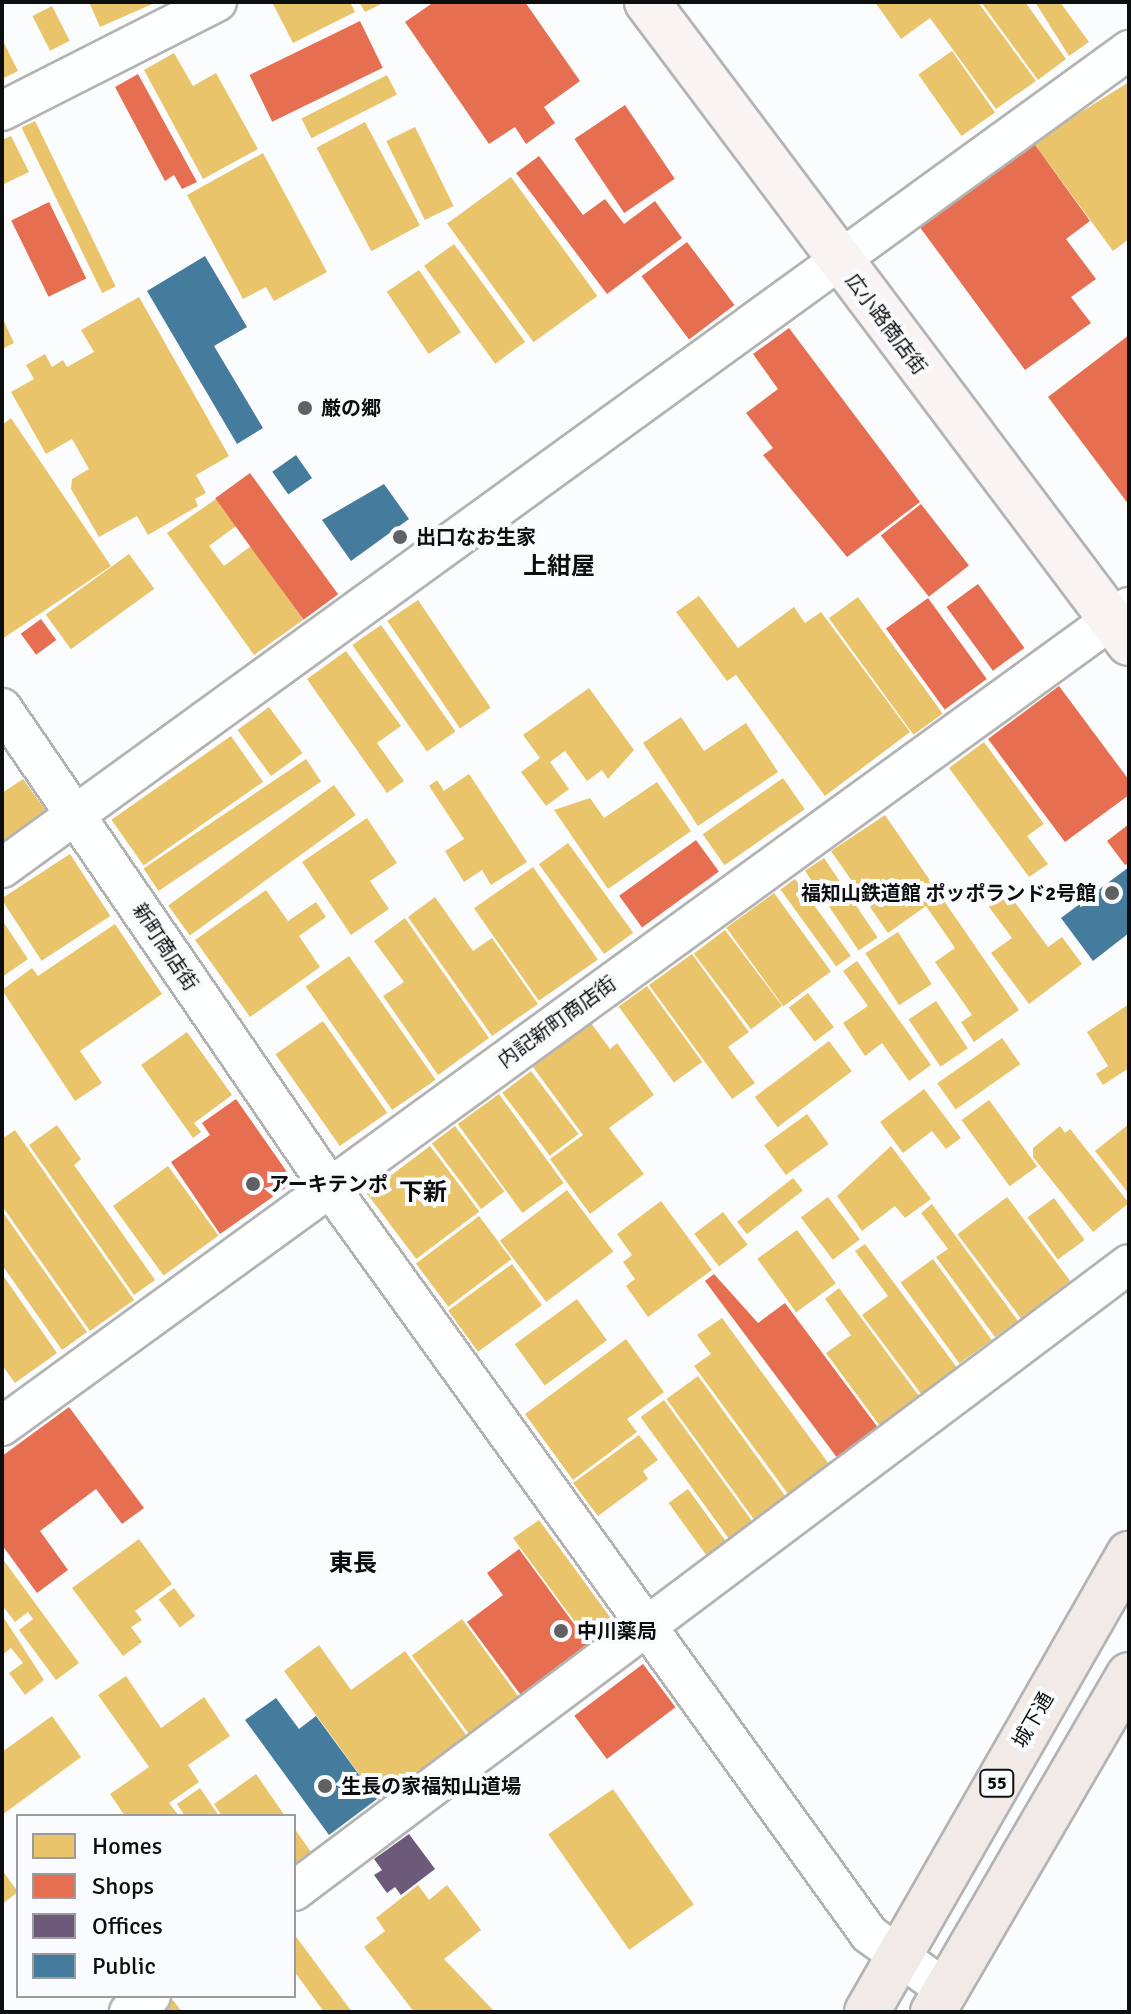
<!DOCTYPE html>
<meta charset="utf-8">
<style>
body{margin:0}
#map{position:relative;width:1131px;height:2014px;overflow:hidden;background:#fbfcfd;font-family:Signika,"Noto Sans JP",sans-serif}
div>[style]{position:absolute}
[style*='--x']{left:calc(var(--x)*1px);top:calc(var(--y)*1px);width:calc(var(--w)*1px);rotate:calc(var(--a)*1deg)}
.homes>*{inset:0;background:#e9c46a;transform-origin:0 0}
.shops>*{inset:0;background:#e76f51;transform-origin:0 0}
.offices>*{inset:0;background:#6d597a}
.public>*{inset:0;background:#457b9d;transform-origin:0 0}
.roads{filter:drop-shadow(2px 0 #b3b3b4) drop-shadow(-2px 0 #b3b3b4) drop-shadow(0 2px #b3b3b4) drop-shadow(0 -2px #b3b3b4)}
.street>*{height:38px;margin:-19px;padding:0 19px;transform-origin:19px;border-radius:19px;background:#feffff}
.secondary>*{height:44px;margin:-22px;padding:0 22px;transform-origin:22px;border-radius:22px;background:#f8f4f3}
.primary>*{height:44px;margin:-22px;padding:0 22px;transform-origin:22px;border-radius:22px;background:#f1eae6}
.dots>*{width:22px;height:22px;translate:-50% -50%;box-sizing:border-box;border:4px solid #fafbfe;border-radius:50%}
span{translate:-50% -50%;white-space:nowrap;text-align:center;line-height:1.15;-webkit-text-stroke:8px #fafbfe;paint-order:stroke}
.shield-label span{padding:2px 6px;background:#fafbfe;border:2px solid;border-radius:6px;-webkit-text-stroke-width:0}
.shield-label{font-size:18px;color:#0d0e0f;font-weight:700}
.street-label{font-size:20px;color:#0d0e0f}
.poi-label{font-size:20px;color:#0d0e0f;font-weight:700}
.left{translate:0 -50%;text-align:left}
.right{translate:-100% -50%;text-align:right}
.quarter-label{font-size:24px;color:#0d0e0f;font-weight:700}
.frame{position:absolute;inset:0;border:4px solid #0d0e0f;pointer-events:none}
.legend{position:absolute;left:16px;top:1814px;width:280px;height:184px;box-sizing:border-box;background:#fafbfe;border:2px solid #9b9c9e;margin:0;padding:10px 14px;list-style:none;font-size:24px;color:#0d0e0f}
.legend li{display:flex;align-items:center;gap:16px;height:40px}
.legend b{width:40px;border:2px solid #9b9c9e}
</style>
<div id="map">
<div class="homes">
<i style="clip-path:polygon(89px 2px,157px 2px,100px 27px)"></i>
<i style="clip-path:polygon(350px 2px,355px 12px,293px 43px,273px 4px)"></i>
<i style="clip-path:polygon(359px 2px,385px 2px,365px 12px)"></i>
<i style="clip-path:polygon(875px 2px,978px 2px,1036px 81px,996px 109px,930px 18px,901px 39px)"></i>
<i style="clip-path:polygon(981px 2px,1025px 2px,1066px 59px,1038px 80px)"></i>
<i style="clip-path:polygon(1035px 2px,1060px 2px,1089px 42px,1069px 56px)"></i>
<i style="left:52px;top:6px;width:39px;height:22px;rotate:63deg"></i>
<i style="clip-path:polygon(2px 39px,18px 71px,2px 79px)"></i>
<i style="left:952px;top:51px;width:75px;height:41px;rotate:55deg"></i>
<i style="clip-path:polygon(174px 53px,193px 86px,216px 73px,258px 149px,203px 179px,144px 70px)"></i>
<i style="left:387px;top:75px;width:22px;height:96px;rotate:63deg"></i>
<i style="clip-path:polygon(1129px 82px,1129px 239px,1113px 251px,1033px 142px)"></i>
<i style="left:35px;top:121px;width:184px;height:15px;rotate:64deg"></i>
<i style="left:365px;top:122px;width:117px;height:55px;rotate:62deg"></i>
<i style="left:415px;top:127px;width:88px;height:32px;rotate:64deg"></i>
<i style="clip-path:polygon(11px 136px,29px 172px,2px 185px,2px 140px)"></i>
<i style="clip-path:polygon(263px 153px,327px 272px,274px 301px,266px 287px,243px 299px,187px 195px)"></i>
<i style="left:511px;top:177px;width:147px;height:79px;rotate:54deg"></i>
<i style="left:454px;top:244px;width:121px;height:37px;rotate:54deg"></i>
<i style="left:419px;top:270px;width:75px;height:39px;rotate:56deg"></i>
<i style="clip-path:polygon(139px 297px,229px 456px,196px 475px,206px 493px,195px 499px,198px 506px,148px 535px,137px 516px,99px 537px,71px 489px,72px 479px,89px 469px,72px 439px,46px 454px,11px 392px,34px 379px,26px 365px,45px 354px,52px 367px,63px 360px,67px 367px,94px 352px,81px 330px)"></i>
<i style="clip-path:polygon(2px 317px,14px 343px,2px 349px)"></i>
<i style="clip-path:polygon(11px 418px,111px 566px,2px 639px,2px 425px)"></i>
<i style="clip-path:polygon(216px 499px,236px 526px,209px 546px,224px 566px,251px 546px,303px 620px,254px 655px,167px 533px)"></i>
<i style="left:129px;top:554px;width:43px;height:103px;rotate:54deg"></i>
<i style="clip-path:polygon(699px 596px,738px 648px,794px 607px,805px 623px,821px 612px,910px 732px,825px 796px,736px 675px,727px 681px,676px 612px)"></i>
<i style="left:858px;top:597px;width:144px;height:36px;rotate:54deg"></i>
<i style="left:418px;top:600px;width:130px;height:37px;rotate:56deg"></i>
<i style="left:381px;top:625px;width:130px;height:35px;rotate:55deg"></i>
<i style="clip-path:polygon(346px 651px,401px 726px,377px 743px,404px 781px,387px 793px,307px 679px)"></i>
<i style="clip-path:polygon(589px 688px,634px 750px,608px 779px,602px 770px,587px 781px,565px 751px,550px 762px,569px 789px,546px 806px,521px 772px,540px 758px,523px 735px)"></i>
<i style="left:269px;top:707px;width:57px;height:39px;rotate:54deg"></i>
<i style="clip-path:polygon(681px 717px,704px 751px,746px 723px,778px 772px,698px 826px,643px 743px)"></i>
<i style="left:231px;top:736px;width:56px;height:146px;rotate:55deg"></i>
<i style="clip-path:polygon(984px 742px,1044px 824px,1027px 836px,1048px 864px,1029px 877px,949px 768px)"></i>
<i style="left:306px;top:759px;width:27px;height:196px;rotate:56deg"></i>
<i style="clip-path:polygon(469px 774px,527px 862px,491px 885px,482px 870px,464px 882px,445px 851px,464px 839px,429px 786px,437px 780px,444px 791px)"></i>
<i style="left:783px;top:778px;width:38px;height:98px;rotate:55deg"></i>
<i style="clip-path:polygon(23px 779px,46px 811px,2px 841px,2px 793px)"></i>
<i style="clip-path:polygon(657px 782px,691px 831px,608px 889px,554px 810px,590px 798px,604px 818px)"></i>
<i style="left:334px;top:785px;width:37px;height:205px;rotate:54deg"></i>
<i style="clip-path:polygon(885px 815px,1019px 1010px,974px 1042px,961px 1022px,972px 1015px,935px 962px,955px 948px,926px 906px,888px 933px,831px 851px)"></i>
<i style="clip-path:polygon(367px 818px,397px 863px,370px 881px,389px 909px,351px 935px,302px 862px)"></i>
<i style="left:568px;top:843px;width:111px;height:36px;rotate:54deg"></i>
<i style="left:70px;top:854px;width:74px;height:82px;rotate:57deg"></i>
<i style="left:824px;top:858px;width:96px;height:23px;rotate:56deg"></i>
<i style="left:533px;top:867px;width:113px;height:72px;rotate:55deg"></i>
<i style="left:795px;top:879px;width:95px;height:18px;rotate:54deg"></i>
<i style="clip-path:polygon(266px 890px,288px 921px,316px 902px,326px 917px,299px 936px,320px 967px,250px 1017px,195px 940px)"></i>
<i style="left:774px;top:893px;width:97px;height:59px;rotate:54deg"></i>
<i style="clip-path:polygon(1008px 893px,1048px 947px,1062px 937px,1082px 964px,1029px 1004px,991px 953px,1012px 938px,989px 907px)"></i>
<i style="clip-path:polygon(435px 897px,473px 951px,492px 938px,538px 1004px,492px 1036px,408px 917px)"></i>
<i style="clip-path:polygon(405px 918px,489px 1038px,438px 1075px,383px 996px,404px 982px,374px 941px)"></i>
<i style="clip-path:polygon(2px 920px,28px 959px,2px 977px)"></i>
<i style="clip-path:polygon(115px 924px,162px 994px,80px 1051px,102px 1083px,75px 1101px,2px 990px,32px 968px,38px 976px)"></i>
<i style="left:725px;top:930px;width:95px;height:39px;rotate:53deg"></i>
<i style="left:898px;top:932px;width:62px;height:39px;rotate:57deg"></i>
<i style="clip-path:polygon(692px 954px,749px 1032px,728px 1047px,755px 1083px,732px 1099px,649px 985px)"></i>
<i style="left:349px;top:956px;width:151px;height:53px;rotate:55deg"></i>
<i style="clip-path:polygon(857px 961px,931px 1065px,909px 1081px,882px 1043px,865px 1056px,843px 1023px,868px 1006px,843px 971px)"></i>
<i style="left:647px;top:986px;width:94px;height:35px;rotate:54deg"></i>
<i style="left:808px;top:993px;width:43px;height:24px;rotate:53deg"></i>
<i style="left:936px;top:1001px;width:57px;height:33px;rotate:56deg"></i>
<i style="clip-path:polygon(1129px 1004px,1129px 1068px,1103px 1085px,1096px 1074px,1108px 1066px,1087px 1032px)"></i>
<i style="left:323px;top:1021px;width:112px;height:58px;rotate:55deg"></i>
<i style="clip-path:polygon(591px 1023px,610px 1049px,617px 1043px,654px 1095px,609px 1128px,644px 1174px,590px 1214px,550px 1159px,583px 1135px,533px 1067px)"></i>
<i style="clip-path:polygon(187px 1032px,232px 1095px,194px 1123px,201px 1132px,193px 1138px,141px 1065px)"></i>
<i style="left:1002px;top:1038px;width:32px;height:79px;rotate:55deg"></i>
<i style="left:829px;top:1041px;width:38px;height:93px;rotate:53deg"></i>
<i style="left:531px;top:1071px;width:79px;height:36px;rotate:53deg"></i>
<i style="clip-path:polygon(924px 1089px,961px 1138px,946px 1149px,932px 1131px,903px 1153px,880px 1122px)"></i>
<i style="left:499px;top:1094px;width:110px;height:51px;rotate:54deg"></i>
<i style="left:989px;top:1100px;width:82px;height:34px;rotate:54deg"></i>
<i style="left:807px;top:1114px;width:37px;height:53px;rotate:54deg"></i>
<i style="clip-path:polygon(1129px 1124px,1129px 1194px,1095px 1151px)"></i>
<i style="clip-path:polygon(57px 1125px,81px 1159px,74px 1165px,155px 1280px,134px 1295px,29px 1145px)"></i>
<i style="left:455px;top:1126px;width:82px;height:29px;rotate:53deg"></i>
<i style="clip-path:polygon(1060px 1126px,1065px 1133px,1070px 1129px,1129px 1203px,1093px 1232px,1033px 1157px,1033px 1148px)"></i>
<i style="clip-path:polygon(15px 1130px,134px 1300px,90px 1331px,2px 1206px,2px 1139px)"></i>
<i style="left:430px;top:1146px;width:82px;height:79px;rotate:53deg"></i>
<i style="clip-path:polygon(891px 1146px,931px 1199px,905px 1218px,895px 1206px,862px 1231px,837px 1196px)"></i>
<i style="left:168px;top:1166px;width:86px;height:68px;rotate:54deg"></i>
<i style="left:793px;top:1178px;width:16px;height:71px;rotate:52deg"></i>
<i style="left:567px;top:1190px;width:77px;height:84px;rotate:53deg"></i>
<i style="left:828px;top:1197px;width:53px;height:34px;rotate:53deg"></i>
<i style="left:1007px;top:1197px;width:109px;height:62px;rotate:53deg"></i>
<i style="left:1054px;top:1198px;width:52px;height:33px;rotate:54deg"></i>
<i style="clip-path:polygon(661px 1201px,712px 1270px,648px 1317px,626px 1286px,635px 1279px,623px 1262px,632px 1255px,617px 1234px)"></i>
<i style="clip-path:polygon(932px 1204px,1018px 1321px,995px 1337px,936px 1257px,948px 1249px,921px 1213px)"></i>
<i style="clip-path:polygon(2px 1211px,87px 1332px,62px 1350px,2px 1265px)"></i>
<i style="left:723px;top:1212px;width:41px;height:36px;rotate:53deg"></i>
<i style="left:479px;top:1216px;width:54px;height:79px;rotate:53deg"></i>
<i style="left:797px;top:1230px;width:66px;height:49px;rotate:54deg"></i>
<i style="clip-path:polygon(865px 1244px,958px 1369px,922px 1395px,862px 1315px,888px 1296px,855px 1251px)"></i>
<i style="left:933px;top:1259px;width:100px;height:40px;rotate:54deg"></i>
<i style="left:512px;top:1264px;width:51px;height:79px;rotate:54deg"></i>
<i style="clip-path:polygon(2px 1274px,57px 1353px,15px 1383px,2px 1365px)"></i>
<i style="clip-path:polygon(839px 1288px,919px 1396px,880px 1426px,826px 1353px,851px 1335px,825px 1299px)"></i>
<i style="left:577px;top:1299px;width:51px;height:77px;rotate:54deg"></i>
<i style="clip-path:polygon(722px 1318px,829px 1464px,788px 1494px,694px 1366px,711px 1354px,697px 1335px)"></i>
<i style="clip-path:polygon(626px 1339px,664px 1392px,627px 1419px,637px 1432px,573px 1480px,525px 1414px)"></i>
<i style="left:698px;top:1376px;width:149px;height:39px;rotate:54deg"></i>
<i style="left:664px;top:1400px;width:150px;height:29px;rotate:54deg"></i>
<i style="clip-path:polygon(639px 1435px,658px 1460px,643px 1471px,648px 1479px,598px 1516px,573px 1483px)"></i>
<i style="left:688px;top:1489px;width:66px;height:24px;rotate:54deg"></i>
<i style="clip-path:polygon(539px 1520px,610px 1617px,606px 1634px,592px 1645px,513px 1538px)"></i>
<i style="clip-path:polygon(139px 1539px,172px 1584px,135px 1611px,142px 1620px,131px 1627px,142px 1642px,123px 1656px,72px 1588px)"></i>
<i style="clip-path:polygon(2px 1558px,79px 1663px,56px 1680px,19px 1630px,33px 1619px,28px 1612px,15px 1622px,2px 1605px)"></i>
<i style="left:174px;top:1588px;width:35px;height:19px;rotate:53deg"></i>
<i style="clip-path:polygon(2px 1615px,44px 1680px,25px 1695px,9px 1673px,23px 1663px,11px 1648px,2px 1655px)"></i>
<i style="left:462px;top:1619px;width:99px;height:62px;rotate:54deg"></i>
<i style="clip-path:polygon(319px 1645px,351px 1690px,405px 1651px,467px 1736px,379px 1801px,284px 1671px)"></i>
<i style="clip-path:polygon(126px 1676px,161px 1728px,204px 1697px,230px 1736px,188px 1765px,199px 1782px,169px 1803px,179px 1816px,125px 1816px,110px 1794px,149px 1767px,98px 1695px)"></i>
<i style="clip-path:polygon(52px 1716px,81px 1757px,2px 1815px,2px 1752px)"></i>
<i style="clip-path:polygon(256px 1774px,285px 1816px,222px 1816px,214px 1804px)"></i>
<i style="clip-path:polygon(200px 1788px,219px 1816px,185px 1816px,177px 1804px)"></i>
<i style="left:613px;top:1789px;width:141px;height:79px;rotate:55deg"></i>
<i style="clip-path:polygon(294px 1828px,311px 1852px,294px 1864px)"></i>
<i style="clip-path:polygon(2px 1870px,18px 1892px,2px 1904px)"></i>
<i style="clip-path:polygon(418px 1885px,429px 1900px,447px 1885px,481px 1930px,444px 1959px,495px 2012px,414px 2012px,364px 1947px,385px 1931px,376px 1918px)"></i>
<i style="clip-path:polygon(294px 1934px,352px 2012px,324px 2012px,294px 1971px)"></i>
<i style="clip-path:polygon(173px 2000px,182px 2012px,157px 2012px)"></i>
</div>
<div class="shops">
<i style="clip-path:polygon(434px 2px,525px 2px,580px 81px,544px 107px,555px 123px,526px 144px,515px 127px,489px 144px,405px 22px)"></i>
<i style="left:360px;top:21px;width:52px;height:123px;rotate:64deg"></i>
<i style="clip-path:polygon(138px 74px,197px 182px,182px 189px,174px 175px,165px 181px,115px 87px)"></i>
<i style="left:625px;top:105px;width:89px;height:61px;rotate:56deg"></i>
<i style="clip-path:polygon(1033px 142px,1090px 221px,1066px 239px,1096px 279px,1071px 297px,1091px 323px,1025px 370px,919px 226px)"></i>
<i style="clip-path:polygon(539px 156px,583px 215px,605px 199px,624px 224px,655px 201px,682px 238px,607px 294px,516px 173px)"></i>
<i style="left:49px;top:202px;width:85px;height:42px;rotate:64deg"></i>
<i style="left:687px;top:242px;width:79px;height:57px;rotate:53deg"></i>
<i style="clip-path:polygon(789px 328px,920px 502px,847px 557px,763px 455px,773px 448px,746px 413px,778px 389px,753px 354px)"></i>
<i style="clip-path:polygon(1129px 335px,1129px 505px,1048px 397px)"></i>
<i style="left:250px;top:473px;width:150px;height:43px;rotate:54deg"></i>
<i style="left:921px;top:504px;width:78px;height:51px;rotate:52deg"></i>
<i style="left:978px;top:584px;width:79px;height:39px;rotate:54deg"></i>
<i style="left:928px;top:598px;width:100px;height:52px;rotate:54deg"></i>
<i style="left:41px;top:619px;width:26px;height:25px;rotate:54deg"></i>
<i style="clip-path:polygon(1059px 686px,1129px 780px,1129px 795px,1065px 842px,988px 739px)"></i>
<i style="clip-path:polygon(1129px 824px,1129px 863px,1125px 865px,1107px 841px)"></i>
<i style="left:696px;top:840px;width:39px;height:95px;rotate:54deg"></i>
<i style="clip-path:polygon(236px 1099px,294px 1182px,220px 1234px,171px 1162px,210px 1135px,202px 1123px)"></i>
<i style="clip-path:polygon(714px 1274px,758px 1323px,785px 1303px,879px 1429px,838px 1459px,705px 1281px)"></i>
<i style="clip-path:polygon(69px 1407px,144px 1508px,122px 1524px,96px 1489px,40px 1531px,68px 1570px,37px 1593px,2px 1545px,2px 1456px)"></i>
<i style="clip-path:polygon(519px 1549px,591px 1647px,523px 1698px,467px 1622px,503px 1595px,487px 1573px)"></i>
<i style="left:643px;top:1664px;width:54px;height:86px;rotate:53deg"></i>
</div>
<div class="offices">
<i style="clip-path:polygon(409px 1834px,435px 1869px,401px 1895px,395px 1887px,387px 1893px,374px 1875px,382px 1870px,374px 1859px)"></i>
</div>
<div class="public">
<i style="clip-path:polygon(205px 256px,247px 327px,214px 346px,263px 428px,237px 444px,147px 291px)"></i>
<i style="left:296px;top:455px;width:28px;height:29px;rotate:55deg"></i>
<i style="clip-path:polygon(384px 484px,409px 519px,351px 561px,322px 520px)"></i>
<i style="clip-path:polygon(1129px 867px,1129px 933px,1093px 961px,1061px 918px)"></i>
<i style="clip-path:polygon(276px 1698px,299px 1729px,316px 1716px,377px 1799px,329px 1835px,245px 1720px)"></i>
</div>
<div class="roads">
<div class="street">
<i style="--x:2;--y:111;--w:241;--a:-26.9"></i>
<i style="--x:2;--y:708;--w:579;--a:55.62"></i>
<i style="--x:329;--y:1186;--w:923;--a:54.17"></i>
<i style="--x:869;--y:1934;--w:95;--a:36"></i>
<i style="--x:2;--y:868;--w:1393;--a:-35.97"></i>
<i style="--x:2;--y:1426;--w:1393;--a:-36.01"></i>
<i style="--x:294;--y:1891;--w:1044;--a:-36.9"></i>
<i style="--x:129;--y:2012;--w:27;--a:-36"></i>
</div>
<div class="secondary">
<i style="--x:647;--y:2;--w:802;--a:53.06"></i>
</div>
<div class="primary">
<i style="--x:867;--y:2012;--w:528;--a:-60.23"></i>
<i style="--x:933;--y:2012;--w:390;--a:-59.8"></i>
</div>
</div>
<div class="dots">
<i style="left:305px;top:408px;background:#606162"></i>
<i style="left:400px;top:537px;background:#606162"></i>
<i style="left:1112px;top:893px;background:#606162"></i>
<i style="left:253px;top:1184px;background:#606162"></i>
<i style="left:561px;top:1631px;background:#606162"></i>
<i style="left:325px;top:1786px;background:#606162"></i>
</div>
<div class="shield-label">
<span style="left:997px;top:1783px">55</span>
</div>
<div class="street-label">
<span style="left:886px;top:324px;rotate:53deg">広小路商店街</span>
<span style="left:165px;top:947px;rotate:56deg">新町商店街</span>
<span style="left:557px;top:1022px;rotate:-36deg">内記新町商店街</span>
<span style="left:1033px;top:1720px;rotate:-60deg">城下通</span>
</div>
<div class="poi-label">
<span class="left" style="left:321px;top:408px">厳の郷</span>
<span class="left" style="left:416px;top:537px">出口なお生家</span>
<span class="right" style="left:1096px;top:893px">福知山鉄道館 ポッポランド2号館</span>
<span class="left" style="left:269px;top:1184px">アーキテンポ</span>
<span class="left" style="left:577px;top:1631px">中川薬局</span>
<span class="left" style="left:341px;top:1786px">生長の家福知山道場</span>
</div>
<div class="quarter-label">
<span style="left:559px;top:567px">上紺屋</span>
<span style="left:423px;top:1193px">下新</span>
<span style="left:353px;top:1564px">東長</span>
</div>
<div class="frame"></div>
<ul class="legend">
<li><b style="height:22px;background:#e9c46a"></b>Homes</li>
<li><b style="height:22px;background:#e76f51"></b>Shops</li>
<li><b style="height:22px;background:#6d597a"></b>Offices</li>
<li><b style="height:22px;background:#457b9d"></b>Public</li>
</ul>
</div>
